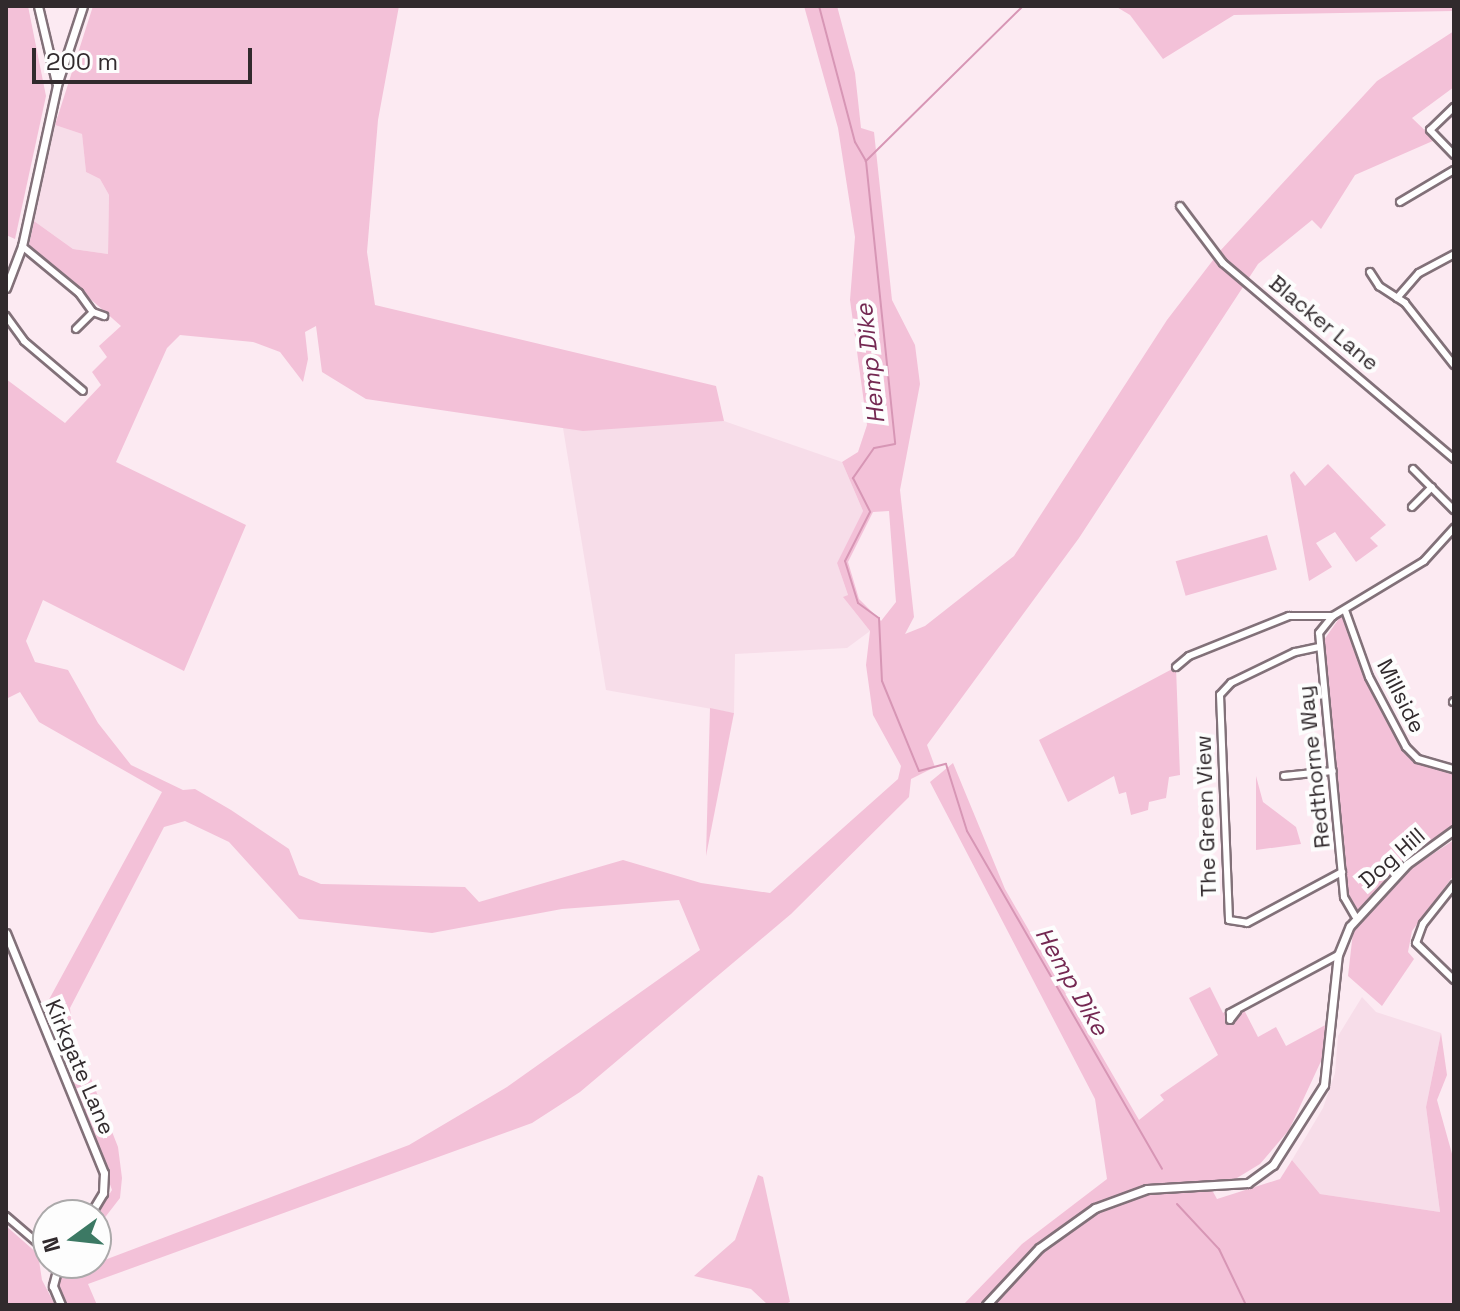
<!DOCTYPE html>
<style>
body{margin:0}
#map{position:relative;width:1460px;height:1311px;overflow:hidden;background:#fceaf2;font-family:"Space Grotesk",sans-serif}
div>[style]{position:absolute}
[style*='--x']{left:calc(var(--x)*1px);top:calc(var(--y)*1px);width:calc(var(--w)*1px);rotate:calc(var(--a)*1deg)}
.built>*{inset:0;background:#f7dde9}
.green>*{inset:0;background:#f3c1d8;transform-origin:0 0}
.stream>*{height:2px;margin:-1px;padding:0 1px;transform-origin:1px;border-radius:1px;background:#d796b5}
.roads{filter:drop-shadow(2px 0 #827179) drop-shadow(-2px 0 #827179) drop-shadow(0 2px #827179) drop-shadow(0 -2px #827179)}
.minor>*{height:6px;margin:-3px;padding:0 3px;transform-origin:3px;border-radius:3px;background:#fff}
.tertiary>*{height:7px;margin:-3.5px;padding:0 3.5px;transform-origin:3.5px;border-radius:3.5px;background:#fff}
span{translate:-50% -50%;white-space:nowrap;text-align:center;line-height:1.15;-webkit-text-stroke:8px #fdfdfd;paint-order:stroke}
.street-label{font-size:22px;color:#312a2d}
.water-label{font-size:24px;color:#742852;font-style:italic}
.frame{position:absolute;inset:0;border:8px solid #312a2d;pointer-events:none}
.north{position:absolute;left:32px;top:1199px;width:80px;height:80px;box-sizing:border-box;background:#fdfdfd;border:2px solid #aba9aa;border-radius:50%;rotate:255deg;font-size:22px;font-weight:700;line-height:32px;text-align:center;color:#312a2d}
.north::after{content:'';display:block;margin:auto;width:28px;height:36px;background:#3c7964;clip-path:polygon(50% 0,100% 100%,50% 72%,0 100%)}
.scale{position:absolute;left:32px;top:48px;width:220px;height:36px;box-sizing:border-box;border:4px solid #312a2d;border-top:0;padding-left:10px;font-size:24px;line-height:28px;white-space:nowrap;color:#312a2d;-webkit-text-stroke:6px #fdfdfd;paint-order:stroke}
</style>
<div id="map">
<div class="built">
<i style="clip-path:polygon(55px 125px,82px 134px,86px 172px,100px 179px,109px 195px,108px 254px,73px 249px,34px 221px)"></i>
<i style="clip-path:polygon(724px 421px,842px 462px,863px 511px,837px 563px,848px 595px,844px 598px,870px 631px,847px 648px,735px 654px,734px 713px,606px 690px,563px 428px)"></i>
<i style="clip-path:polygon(1362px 997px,1376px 1012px,1441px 1033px,1426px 1107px,1440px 1212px,1320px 1194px,1292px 1160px,1323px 1108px,1335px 1073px,1338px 1036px)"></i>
</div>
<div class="green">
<i style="clip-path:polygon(6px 6px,28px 6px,46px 96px,15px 239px,6px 235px)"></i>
<i style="clip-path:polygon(evenodd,93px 6px,399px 6px,378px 120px,367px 252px,375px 305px,716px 386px,724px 421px,583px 431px,366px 399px,322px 372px,316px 326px,305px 332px,308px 359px,303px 382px,280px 352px,253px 342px,180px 335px,167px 348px,116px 462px,246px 525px,184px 671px,43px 600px,26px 641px,35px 662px,68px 670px,98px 723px,131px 765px,183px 790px,195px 789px,231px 810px,289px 849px,299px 875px,321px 884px,465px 887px,479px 902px,623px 860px,701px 883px,770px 893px,898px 779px,901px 766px,873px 715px,866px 665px,870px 631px,843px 597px,848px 595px,837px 563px,863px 511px,842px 462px,858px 452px,867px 425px,850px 300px,855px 237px,838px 128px,804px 6px,837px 6px,855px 73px,861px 128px,874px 132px,892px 300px,915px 345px,920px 384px,900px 490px,914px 617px,905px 634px,925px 626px,1014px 556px,1167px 320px,1220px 251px,1377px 81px,1454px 31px,1454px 87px,1412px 118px,1435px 140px,1355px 175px,1321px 229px,1312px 220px,1258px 264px,1079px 538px,927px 745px,935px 767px,911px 779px,909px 797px,791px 914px,580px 1092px,532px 1123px,88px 1284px,97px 1305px,65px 1305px,56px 1276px,65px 1263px,86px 1267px,409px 1145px,507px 1087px,700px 950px,679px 900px,562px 909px,432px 933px,299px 919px,229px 842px,185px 821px,164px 827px,70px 1008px,72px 1030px,118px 1147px,122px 1178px,120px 1198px,96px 1229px,96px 1215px,112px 1190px,46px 1005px,162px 792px,39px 722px,20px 692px,6px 699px,6px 379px,65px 423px,101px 385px,92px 372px,107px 357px,99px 346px,121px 326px,29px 245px,34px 221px,73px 249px,108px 254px,109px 195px,100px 179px,86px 172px,82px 134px,55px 125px,93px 6px,889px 511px,896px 602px,881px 621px,859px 599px,848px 562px,873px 512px,889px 511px)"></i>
<i style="clip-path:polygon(1115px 6px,1454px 6px,1454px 11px,1234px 15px,1163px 59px,1130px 15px)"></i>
<i style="clip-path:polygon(1328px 464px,1386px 525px,1370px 538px,1378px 546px,1356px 562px,1335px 532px,1316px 543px,1332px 567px,1309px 581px,1290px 475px,1294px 471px,1305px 486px)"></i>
<i style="left:1267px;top:535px;width:36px;height:95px;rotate:74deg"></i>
<i style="clip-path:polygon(1345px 610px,1369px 677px,1412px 756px,1454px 769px,1454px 830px,1407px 864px,1355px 916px,1348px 909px,1319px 647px)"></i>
<i style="clip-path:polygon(1176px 667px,1180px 775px,1169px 777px,1166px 798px,1149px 802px,1148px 810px,1131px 815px,1126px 792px,1119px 794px,1114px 776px,1068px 802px,1039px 740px)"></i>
<i style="clip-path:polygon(710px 708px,734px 713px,706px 856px)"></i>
<i style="clip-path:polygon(953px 763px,1005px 889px,1139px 1120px,1164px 1100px,1160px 1095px,1218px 1055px,1189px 998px,1210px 987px,1223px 1013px,1241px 1004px,1258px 1037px,1276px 1027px,1286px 1046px,1331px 1022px,1329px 1044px,1289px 1130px,1260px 1164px,1232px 1181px,1207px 1181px,1217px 1199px,1280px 1179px,1292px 1160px,1320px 1194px,1440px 1212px,1426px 1107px,1441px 1033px,1447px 1075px,1437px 1100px,1454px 1161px,1454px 1305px,963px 1305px,1022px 1244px,1107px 1179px,1095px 1099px,930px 782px)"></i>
<i style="clip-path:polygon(1256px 776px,1263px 802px,1296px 827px,1301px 844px,1256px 850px)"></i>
<i style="clip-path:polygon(1454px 840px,1454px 875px,1412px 931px,1408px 952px,1414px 959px,1382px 1006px,1348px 976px,1353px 932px,1413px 867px)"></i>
<i style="clip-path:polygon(758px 1175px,763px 1177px,790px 1302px,783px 1305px,768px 1305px,751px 1289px,694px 1276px,735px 1240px)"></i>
<i style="clip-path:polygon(6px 1226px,38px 1254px,42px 1280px,55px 1305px,6px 1305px)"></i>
</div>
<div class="stream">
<i style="--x:819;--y:6;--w:141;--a:75.2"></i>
<i style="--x:855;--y:142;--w:22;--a:60"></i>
<i style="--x:1023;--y:6;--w:221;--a:135.4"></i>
<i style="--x:866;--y:161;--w:284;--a:84.1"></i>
<i style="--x:895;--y:444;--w:21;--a:169"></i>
<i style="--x:874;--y:448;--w:37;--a:125"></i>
<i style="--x:853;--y:478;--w:38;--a:63"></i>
<i style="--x:870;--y:512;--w:55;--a:117"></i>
<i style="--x:845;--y:561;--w:44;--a:72.8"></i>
<i style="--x:858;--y:603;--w:26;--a:36"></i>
<i style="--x:879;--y:618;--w:63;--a:87.3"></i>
<i style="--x:882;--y:681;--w:97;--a:67.7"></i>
<i style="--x:919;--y:771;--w:28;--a:-15"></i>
<i style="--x:946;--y:764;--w:70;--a:72.6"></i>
<i style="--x:967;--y:831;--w:390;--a:60"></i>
<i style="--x:1177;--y:1204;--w:62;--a:47"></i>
<i style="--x:1219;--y:1249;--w:62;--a:64.3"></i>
</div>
<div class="roads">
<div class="minor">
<i style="--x:1454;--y:107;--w:33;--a:136"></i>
<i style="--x:1430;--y:130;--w:35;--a:46"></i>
<i style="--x:1400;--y:202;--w:63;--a:-30.7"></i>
<i style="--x:1180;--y:206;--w:71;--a:53"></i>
<i style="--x:1223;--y:263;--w:303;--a:40.3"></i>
<i style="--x:22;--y:246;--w:74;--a:39.5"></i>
<i style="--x:79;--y:293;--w:24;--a:54"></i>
<i style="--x:1370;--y:272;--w:17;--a:57"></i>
<i style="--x:1379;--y:286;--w:31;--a:33"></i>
<i style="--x:1405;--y:303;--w:79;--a:51.7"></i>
<i style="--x:1397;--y:298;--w:33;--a:-49"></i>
<i style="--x:1419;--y:273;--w:40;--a:-28"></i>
<i style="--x:6;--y:316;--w:31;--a:54"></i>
<i style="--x:24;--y:341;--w:77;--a:40.3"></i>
<i style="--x:76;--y:329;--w:24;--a:-45"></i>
<i style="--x:93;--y:312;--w:12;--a:20"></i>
<i style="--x:1413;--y:469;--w:58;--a:45"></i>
<i style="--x:1412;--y:507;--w:28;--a:-45"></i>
<i style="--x:1345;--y:610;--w:71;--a:70.3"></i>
<i style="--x:1369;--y:677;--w:79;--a:62.1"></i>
<i style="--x:1406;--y:747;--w:17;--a:45"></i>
<i style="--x:1418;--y:759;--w:37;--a:16"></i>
<i style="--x:1319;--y:647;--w:25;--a:168"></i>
<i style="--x:1295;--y:652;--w:71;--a:154.2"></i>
<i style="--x:1231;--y:683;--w:16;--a:133"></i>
<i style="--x:1220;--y:695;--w:225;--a:87.7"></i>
<i style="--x:1229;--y:920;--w:18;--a:9"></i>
<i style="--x:1247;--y:923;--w:108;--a:-28.2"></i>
<i style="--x:1176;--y:667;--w:17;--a:-40"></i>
<i style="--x:1189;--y:656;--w:108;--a:-21.8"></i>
<i style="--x:1289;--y:616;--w:44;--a:0"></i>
<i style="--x:1453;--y:702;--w:1;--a:-45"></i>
<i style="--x:1284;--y:776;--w:49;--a:-5.8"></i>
<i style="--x:1454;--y:885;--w:50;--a:128.5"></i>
<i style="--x:1423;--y:924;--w:20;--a:110"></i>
<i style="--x:1416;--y:943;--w:53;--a:44.2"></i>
<i style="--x:1355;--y:916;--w:22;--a:-120"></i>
<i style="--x:1344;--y:897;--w:265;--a:-95.4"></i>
<i style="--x:1319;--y:633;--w:22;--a:-51"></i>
<i style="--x:1333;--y:616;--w:106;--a:-31.1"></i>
<i style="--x:1424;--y:561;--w:45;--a:-47.7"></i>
<i style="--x:1237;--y:1011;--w:11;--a:128"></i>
<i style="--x:1230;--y:1020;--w:7;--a:-90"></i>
<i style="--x:1230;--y:1013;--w:123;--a:-28.2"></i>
<i style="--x:6;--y:1216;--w:55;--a:40.6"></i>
</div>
<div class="tertiary">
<i style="--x:38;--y:6;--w:78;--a:76.7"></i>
<i style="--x:6;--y:288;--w:45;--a:-69.1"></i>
<i style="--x:22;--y:246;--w:165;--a:-77.7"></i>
<i style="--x:57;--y:85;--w:83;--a:-71.8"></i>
<i style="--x:6;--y:933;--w:259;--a:67.8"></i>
<i style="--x:104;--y:1173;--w:20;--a:93"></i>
<i style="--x:103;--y:1193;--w:26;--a:121"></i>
<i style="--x:59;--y:1263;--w:24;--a:105"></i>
<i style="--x:53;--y:1286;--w:21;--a:67"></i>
<i style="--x:986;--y:1305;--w:78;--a:-47.1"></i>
<i style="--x:1039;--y:1248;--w:69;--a:-35.5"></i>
<i style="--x:1095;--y:1208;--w:55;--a:-20.1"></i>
<i style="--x:1147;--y:1189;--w:101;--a:-3.4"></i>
<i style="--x:1248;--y:1183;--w:31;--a:-36"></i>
<i style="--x:1273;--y:1165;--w:95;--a:-57.5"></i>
<i style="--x:1324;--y:1085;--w:131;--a:-83.9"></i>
<i style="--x:1338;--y:955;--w:31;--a:-68"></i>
<i style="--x:1350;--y:926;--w:84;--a:-47.4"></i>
<i style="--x:1407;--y:864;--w:58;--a:-35.9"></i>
</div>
</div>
<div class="street-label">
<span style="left:1324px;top:323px;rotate:40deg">Blacker Lane</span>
<span style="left:1401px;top:696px;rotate:63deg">Millside</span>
<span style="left:1314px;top:767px;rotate:-96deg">Redthorne Way</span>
<span style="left:1206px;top:816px;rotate:-92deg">The Green View</span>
<span style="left:1392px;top:858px;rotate:-41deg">Dog Hill</span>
<span style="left:80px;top:1067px;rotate:67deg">Kirkgate Lane</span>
</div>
<div class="water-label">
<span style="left:870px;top:364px;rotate:-96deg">Hemp Dike</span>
<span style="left:1072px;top:981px;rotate:60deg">Hemp Dike</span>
</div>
<div class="frame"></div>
<div class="north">N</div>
<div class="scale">200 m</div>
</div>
